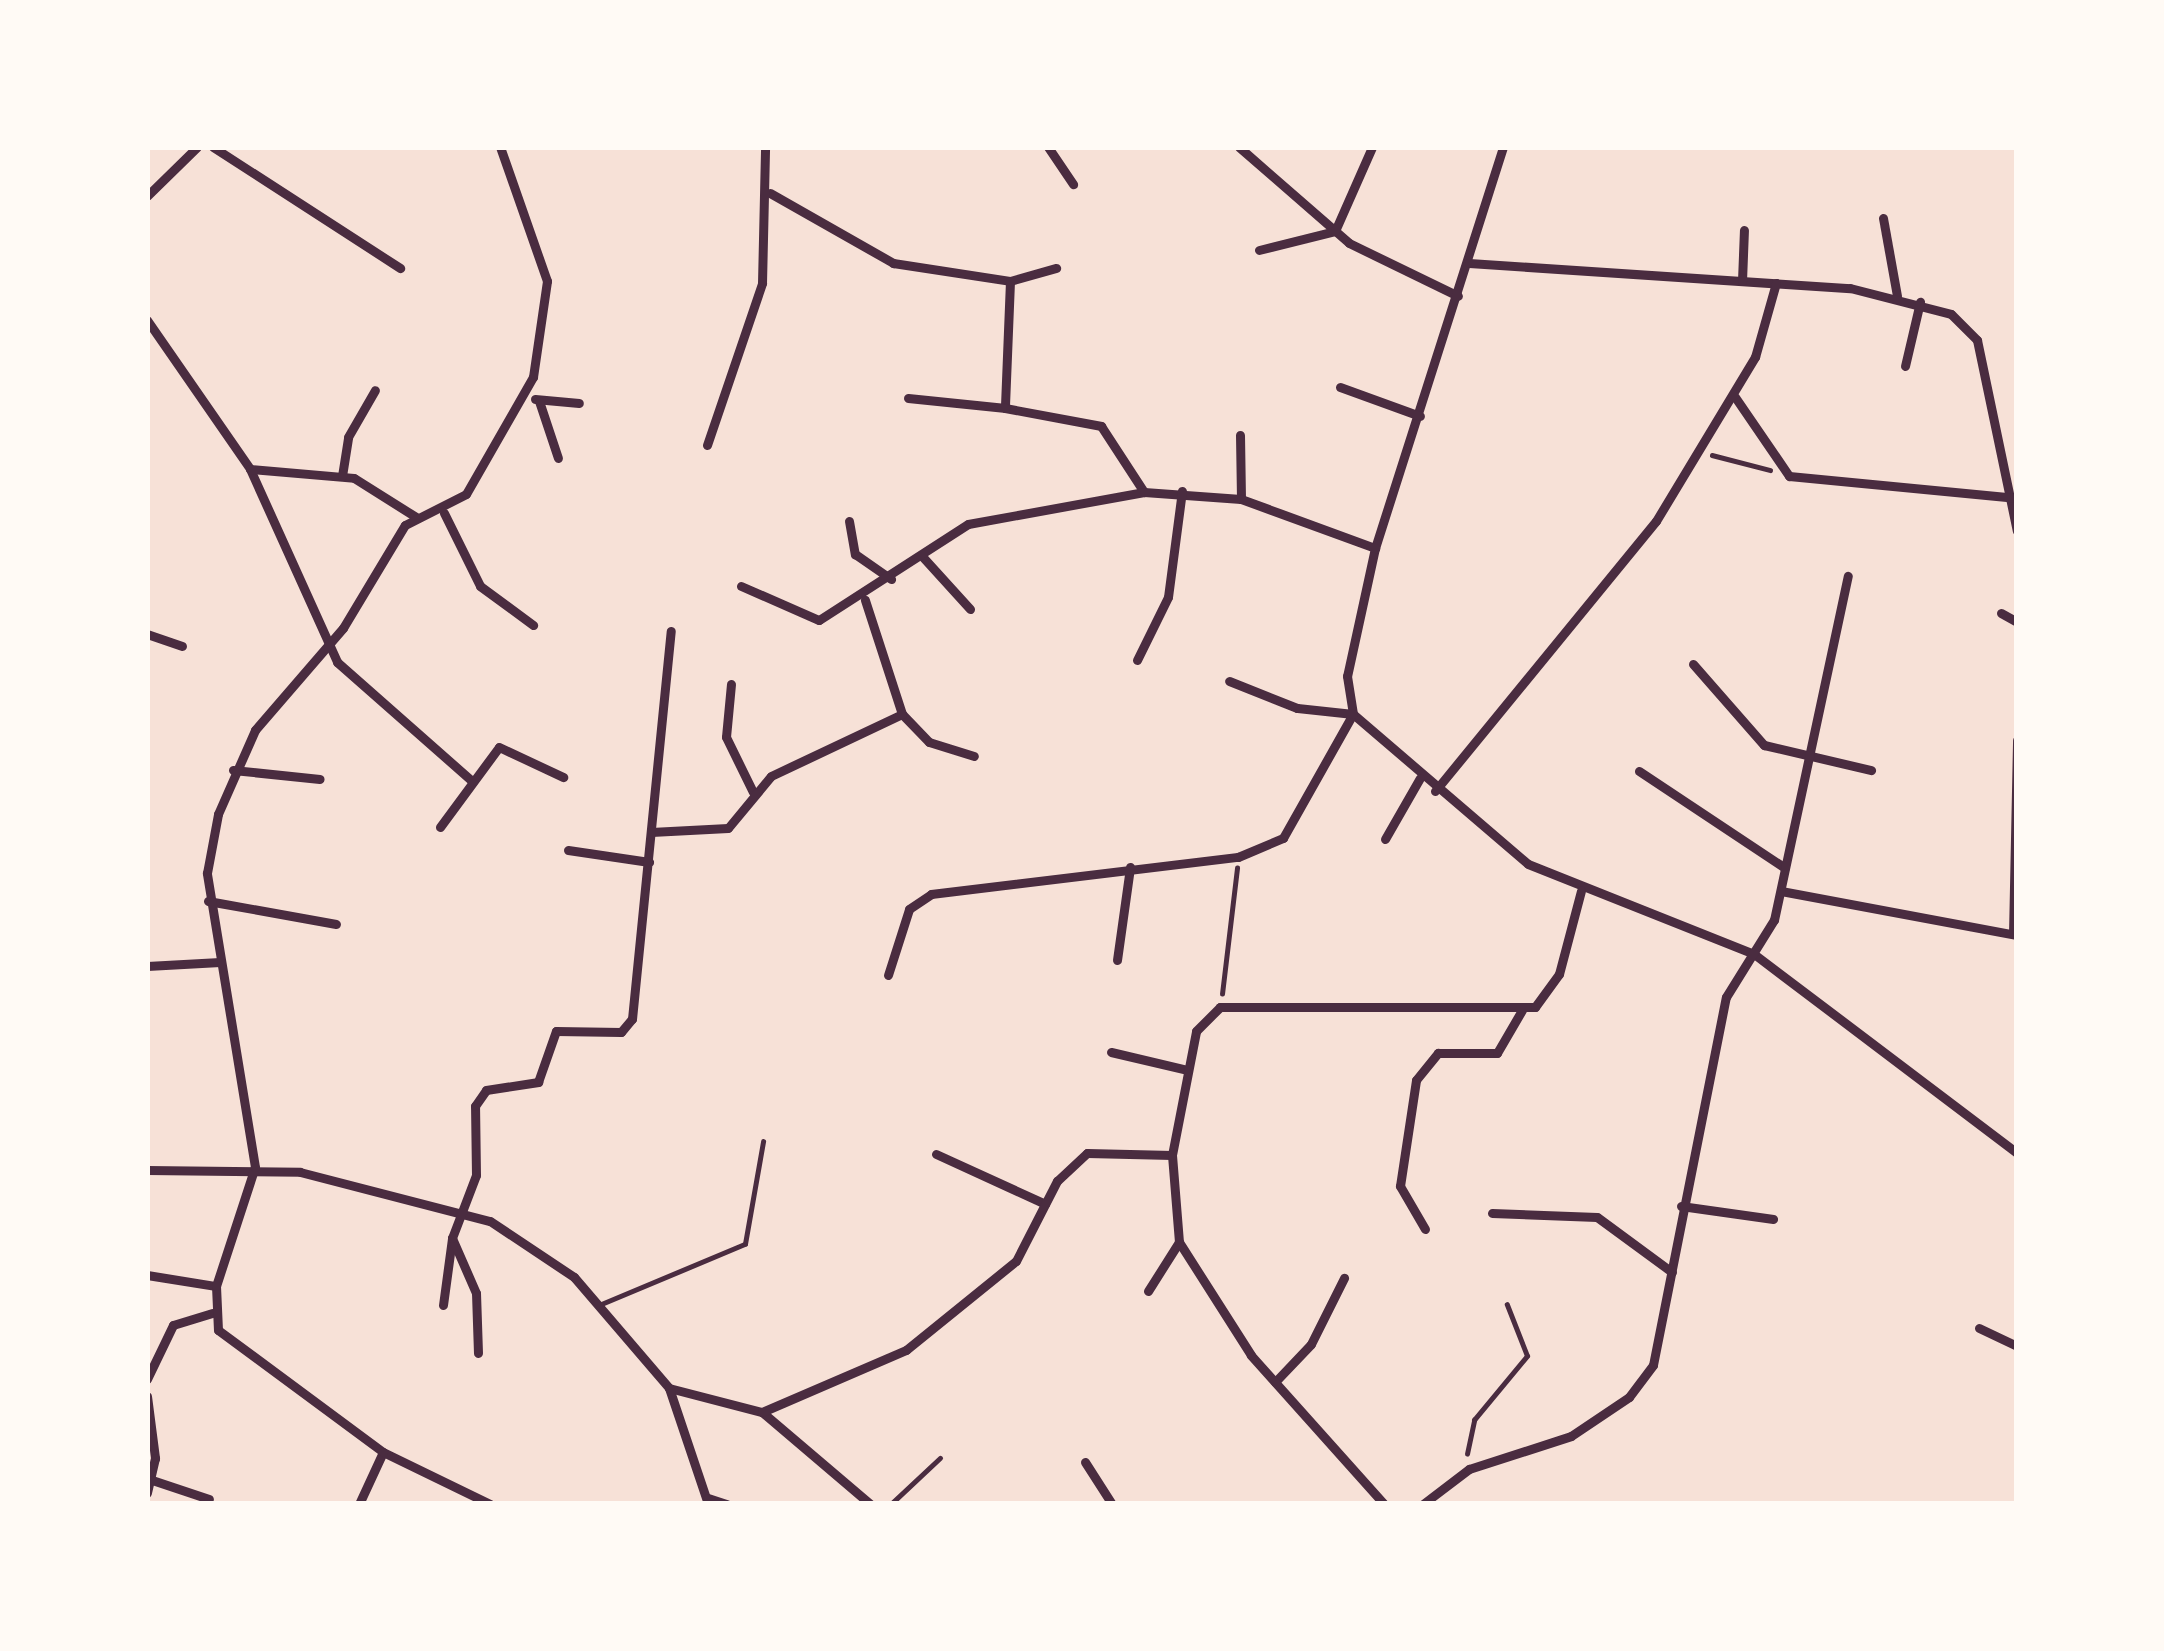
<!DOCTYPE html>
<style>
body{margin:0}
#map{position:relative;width:2164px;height:1651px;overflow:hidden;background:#f7e1d7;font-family:"Sofia Sans Condensed",sans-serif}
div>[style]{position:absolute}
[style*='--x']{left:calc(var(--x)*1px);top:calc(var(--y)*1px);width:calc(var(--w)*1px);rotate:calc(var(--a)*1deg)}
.path>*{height:4.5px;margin:-2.25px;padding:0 2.25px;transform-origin:2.25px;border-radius:2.25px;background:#4a2c40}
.service>*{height:4.5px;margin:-2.25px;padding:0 2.25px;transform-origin:2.25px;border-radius:2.25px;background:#4a2c40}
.minor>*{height:9px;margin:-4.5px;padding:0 4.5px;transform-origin:4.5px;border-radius:4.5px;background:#4a2c40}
span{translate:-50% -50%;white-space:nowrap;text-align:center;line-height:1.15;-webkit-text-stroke:12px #fffaf5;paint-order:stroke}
.frame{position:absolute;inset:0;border:150px solid #fffaf5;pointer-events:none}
</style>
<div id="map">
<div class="path">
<i style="--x:1712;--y:455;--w:60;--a:14.5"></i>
<i style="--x:1222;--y:994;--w:127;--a:-83.2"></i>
<i style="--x:1467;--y:1454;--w:35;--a:-78"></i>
<i style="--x:1474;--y:1420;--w:83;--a:-50.4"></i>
<i style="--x:1527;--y:1356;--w:55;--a:-111.4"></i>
</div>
<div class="service">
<i style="--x:599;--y:1305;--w:158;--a:-22.7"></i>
<i style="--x:745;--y:1244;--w:104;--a:-80"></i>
<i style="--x:891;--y:1504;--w:67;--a:-43.2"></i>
</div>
<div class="minor">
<i style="--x:213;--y:147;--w:223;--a:32.9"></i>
<i style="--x:1048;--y:147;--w:45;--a:56"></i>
<i style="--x:1239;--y:147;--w:146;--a:41.1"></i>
<i style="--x:1349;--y:243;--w:121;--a:25.9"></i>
<i style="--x:1503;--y:147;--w:421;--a:107.7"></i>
<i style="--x:1375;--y:548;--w:131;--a:102.3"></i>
<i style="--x:1347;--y:676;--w:38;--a:81"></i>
<i style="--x:1353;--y:714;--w:230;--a:40.6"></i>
<i style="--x:1528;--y:864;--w:243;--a:21.7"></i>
<i style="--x:1754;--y:954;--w:330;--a:37.1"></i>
<i style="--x:770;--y:193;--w:142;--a:29.6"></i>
<i style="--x:893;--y:263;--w:118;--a:8.7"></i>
<i style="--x:1010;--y:281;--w:127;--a:92.3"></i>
<i style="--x:1005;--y:408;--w:98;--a:10.6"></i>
<i style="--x:1101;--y:426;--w:79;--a:56.9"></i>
<i style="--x:147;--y:196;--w:70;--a:-44.4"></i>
<i style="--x:1883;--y:218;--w:79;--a:79.8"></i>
<i style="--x:1259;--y:250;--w:78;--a:-14"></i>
<i style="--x:1335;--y:231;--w:92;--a:-66.2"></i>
<i style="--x:1469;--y:263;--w:382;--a:3.8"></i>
<i style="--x:1850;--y:288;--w:104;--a:14.4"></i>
<i style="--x:1951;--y:314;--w:37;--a:45"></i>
<i style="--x:1977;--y:340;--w:195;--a:78.2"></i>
<i style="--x:1010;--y:281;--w:48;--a:-15.8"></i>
<i style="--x:1742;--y:281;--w:51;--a:-87.8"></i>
<i style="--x:147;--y:320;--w:181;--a:55.3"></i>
<i style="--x:250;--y:469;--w:212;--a:65.7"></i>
<i style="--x:337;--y:662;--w:179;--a:41.4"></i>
<i style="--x:1905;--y:366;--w:66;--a:-76.8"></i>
<i style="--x:1340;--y:387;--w:85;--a:19.9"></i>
<i style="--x:1735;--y:397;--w:96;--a:55.6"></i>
<i style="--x:1789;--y:476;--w:229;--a:5.5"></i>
<i style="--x:908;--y:398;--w:98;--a:5.9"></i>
<i style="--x:535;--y:399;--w:44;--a:5.2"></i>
<i style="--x:539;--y:401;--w:60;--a:71.6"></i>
<i style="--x:1240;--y:435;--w:64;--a:89.1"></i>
<i style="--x:707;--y:445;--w:171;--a:-71.2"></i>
<i style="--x:762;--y:283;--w:136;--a:-88.7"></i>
<i style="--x:250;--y:469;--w:104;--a:4.9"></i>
<i style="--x:354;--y:478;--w:73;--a:32.2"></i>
<i style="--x:342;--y:476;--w:39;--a:-81"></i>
<i style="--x:348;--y:437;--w:54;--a:-60.1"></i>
<i style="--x:444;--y:513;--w:81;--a:63.7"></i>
<i style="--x:480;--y:586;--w:66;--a:36.3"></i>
<i style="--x:849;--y:521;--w:34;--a:80"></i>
<i style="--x:855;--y:554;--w:44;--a:34.8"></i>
<i style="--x:921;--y:555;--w:73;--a:47.8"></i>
<i style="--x:741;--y:586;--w:85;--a:23.6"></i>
<i style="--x:819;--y:620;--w:177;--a:-32.8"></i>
<i style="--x:968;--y:524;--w:179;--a:-10.3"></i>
<i style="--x:1144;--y:492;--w:97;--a:4.1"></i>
<i style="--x:1241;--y:499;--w:143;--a:20.1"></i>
<i style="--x:2001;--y:613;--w:18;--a:29"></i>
<i style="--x:147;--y:634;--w:37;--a:19"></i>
<i style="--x:1137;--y:660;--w:70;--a:-63.8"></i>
<i style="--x:1168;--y:597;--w:107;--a:-82.5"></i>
<i style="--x:1693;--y:664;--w:108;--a:48.8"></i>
<i style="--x:1764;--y:745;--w:110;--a:13.2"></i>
<i style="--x:731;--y:684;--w:53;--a:95.4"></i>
<i style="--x:726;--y:737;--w:61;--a:63.9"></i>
<i style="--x:902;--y:714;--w:39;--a:46"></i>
<i style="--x:929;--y:742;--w:47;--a:17.3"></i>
<i style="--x:233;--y:770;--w:87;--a:5.9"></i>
<i style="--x:1639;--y:771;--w:175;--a:33.6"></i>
<i style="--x:1435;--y:791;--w:349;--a:-50.7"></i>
<i style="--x:1656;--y:521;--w:192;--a:-58.9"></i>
<i style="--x:1755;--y:357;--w:77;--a:-74.2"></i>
<i style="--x:440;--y:827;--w:99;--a:-53.6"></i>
<i style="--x:499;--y:747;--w:71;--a:25.1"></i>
<i style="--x:651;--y:832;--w:77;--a:-3"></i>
<i style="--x:728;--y:828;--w:67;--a:-50.4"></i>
<i style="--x:771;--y:776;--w:145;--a:-25.3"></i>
<i style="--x:902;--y:714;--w:120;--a:-108"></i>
<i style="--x:1385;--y:839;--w:70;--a:-60.2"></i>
<i style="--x:568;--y:850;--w:82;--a:8.4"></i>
<i style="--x:1781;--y:891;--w:240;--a:10.6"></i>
<i style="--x:208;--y:901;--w:130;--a:10.2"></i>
<i style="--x:2013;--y:934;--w:194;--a:-88.8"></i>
<i style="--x:1117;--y:960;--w:94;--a:-82"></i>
<i style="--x:147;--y:966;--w:73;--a:-3.1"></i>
<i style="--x:888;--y:975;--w:69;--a:-72.3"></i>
<i style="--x:909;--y:909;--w:27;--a:-34"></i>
<i style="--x:931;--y:894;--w:309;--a:-6.9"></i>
<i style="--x:1238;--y:857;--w:49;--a:-22.9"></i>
<i style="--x:1283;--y:838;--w:142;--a:-60.6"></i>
<i style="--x:1353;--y:714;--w:56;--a:-173.9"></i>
<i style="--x:1297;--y:708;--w:73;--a:-158.3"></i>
<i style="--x:1111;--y:1052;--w:78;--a:13.3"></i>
<i style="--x:936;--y:1154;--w:120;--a:24.6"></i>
<i style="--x:147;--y:1170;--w:153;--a:0.7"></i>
<i style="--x:300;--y:1172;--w:196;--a:14.5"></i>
<i style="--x:490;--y:1221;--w:101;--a:33.7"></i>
<i style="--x:574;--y:1277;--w:146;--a:49.4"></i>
<i style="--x:669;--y:1388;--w:96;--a:14.5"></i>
<i style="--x:762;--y:1412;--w:142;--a:40.4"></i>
<i style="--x:1681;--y:1206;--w:93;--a:8"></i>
<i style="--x:1492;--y:1213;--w:105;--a:2.2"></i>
<i style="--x:1597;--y:1217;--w:93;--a:36.3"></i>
<i style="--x:1425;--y:1229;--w:50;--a:-120.2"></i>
<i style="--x:1400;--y:1186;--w:107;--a:-81.4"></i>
<i style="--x:1416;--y:1080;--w:35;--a:-51"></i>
<i style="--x:1438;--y:1053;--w:59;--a:0"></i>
<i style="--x:1497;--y:1053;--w:50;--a:-59.8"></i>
<i style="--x:147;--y:1275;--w:70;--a:9.1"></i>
<i style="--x:1148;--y:1291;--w:58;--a:-57.7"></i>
<i style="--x:443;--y:1305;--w:68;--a:-82.3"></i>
<i style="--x:1979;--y:1328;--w:42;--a:25.3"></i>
<i style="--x:478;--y:1353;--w:60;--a:-91.9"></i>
<i style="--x:476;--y:1293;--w:60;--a:-113.6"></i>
<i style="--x:452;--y:1238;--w:67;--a:-69.1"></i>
<i style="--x:476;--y:1175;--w:69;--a:-90.8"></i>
<i style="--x:475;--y:1106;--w:19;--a:-55"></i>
<i style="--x:486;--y:1090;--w:53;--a:-8.7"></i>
<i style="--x:538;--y:1082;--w:54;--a:-70.6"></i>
<i style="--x:556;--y:1031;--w:65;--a:0.9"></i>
<i style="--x:621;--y:1032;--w:17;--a:-50"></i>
<i style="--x:632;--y:1019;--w:390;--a:-84.3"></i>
<i style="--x:147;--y:1379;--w:60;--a:-64.3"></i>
<i style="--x:173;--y:1325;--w:41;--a:-17.1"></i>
<i style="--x:1275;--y:1382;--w:52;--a:-46.5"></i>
<i style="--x:1311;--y:1344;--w:74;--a:-63.4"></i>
<i style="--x:669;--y:1388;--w:122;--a:71.4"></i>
<i style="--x:147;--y:1396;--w:63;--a:82.6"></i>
<i style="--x:155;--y:1458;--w:36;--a:103"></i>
<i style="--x:762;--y:1412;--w:157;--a:-23.3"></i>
<i style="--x:906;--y:1350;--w:141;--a:-39"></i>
<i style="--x:1016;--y:1261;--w:90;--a:-62.9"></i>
<i style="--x:1057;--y:1181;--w:41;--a:-43"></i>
<i style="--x:1087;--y:1153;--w:85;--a:1.3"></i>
<i style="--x:1085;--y:1462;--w:50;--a:57.3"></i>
<i style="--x:152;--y:1480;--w:60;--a:18.4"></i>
<i style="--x:708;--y:1498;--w:20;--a:18"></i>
<i style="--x:359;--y:1504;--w:57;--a:-65.2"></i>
<i style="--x:490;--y:1504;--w:119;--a:-154.1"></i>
<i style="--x:383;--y:1452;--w:205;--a:-143.5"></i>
<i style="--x:218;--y:1330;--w:44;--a:-92.6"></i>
<i style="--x:216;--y:1286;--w:125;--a:-71.9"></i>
<i style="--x:255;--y:1167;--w:298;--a:-99.3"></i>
<i style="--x:207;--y:873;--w:60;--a:-79.4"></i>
<i style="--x:218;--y:814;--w:92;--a:-66.2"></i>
<i style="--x:255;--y:730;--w:135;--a:-49.2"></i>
<i style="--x:343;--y:628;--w:120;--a:-59"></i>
<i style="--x:405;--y:525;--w:68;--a:-26.9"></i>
<i style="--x:466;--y:494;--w:135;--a:-60.2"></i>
<i style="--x:533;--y:377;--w:97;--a:-81.7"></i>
<i style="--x:547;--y:281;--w:142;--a:-109.3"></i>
<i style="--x:1384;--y:1504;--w:200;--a:-131.8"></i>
<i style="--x:1251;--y:1355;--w:134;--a:-122.5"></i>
<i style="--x:1179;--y:1242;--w:87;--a:-94.6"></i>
<i style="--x:1172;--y:1155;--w:126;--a:-79"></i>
<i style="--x:1196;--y:1031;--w:34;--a:-45"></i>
<i style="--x:1220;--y:1007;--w:315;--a:0"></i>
<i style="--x:1535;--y:1007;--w:41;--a:-54"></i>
<i style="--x:1559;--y:974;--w:86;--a:-75.2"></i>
<i style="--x:1423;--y:1504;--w:58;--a:-37.3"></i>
<i style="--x:1469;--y:1469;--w:107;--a:-17.9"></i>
<i style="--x:1571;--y:1436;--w:70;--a:-33.9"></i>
<i style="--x:1629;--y:1397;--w:40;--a:-53"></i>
<i style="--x:1653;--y:1365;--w:375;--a:-78.8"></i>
<i style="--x:1726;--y:997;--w:91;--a:-58.1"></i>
<i style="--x:1774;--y:920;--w:352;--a:-77.9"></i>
</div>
<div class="frame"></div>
</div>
